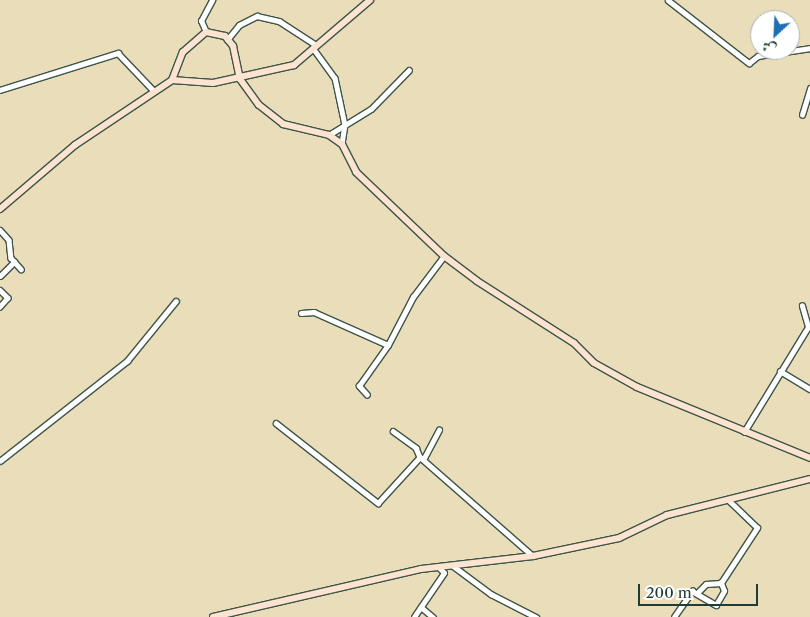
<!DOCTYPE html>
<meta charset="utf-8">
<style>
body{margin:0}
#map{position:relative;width:810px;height:617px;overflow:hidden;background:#eadeba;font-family:"Libre Caslon Text",Amiri,serif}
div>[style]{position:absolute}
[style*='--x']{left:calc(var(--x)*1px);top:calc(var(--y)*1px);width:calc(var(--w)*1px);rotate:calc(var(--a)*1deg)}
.roads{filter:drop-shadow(1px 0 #3d5548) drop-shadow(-1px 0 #3d5548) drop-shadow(0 1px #3d5548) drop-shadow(0 -1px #3d5548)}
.street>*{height:4.5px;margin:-2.25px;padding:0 2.25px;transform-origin:2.25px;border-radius:2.25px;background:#fff}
.secondary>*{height:6px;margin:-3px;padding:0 3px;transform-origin:3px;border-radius:3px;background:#fde4d1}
span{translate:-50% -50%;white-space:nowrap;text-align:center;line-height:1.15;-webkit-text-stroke:5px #fff;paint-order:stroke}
.north{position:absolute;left:750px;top:10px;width:50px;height:50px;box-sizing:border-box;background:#fff;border:1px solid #a5b1ae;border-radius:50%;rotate:205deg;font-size:14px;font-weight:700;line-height:20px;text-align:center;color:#1f3d34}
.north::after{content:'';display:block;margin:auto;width:18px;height:22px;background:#1f6fb2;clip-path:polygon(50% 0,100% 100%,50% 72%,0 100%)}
.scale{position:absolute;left:638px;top:584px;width:120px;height:22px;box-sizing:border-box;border:2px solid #1f3d34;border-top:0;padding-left:6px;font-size:15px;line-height:18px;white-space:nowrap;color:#1f3d34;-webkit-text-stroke:4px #fff;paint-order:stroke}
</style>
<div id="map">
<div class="roads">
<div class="street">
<i style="--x:668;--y:0;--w:103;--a:37.9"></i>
<i style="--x:749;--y:63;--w:11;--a:-38"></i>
<i style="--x:758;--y:56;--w:53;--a:-8.7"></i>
<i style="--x:206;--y:32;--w:12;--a:-114"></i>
<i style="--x:201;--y:21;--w:24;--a:-62"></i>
<i style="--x:227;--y:40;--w:19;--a:-51"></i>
<i style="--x:239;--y:25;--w:20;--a:-27"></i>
<i style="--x:257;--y:16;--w:23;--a:13"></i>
<i style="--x:279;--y:21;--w:44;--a:33"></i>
<i style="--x:313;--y:48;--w:37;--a:54"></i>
<i style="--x:335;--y:78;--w:48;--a:78"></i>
<i style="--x:345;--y:125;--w:19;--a:99"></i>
<i style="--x:0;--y:90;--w:124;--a:-17.4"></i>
<i style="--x:118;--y:53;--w:52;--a:46.5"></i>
<i style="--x:802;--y:115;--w:28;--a:-73"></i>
<i style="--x:329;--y:135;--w:49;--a:-31.8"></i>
<i style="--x:371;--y:109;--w:54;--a:-45.7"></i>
<i style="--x:0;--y:230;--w:13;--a:48"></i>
<i style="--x:9;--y:240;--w:18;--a:84"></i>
<i style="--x:11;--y:258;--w:15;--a:48"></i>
<i style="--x:0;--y:276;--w:20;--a:-45"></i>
<i style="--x:0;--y:290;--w:11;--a:45"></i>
<i style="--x:8;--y:298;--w:12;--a:132"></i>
<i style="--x:301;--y:313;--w:13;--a:-4"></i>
<i style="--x:314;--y:312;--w:81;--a:24"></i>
<i style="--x:388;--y:345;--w:54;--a:-62.5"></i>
<i style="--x:413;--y:297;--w:51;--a:-52.9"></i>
<i style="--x:780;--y:371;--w:35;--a:31"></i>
<i style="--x:367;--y:395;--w:12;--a:-132"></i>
<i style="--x:359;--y:386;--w:50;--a:-54.7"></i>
<i style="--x:276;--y:423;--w:130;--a:38.1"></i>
<i style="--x:378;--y:503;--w:62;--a:-47.6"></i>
<i style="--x:420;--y:457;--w:150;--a:41.2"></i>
<i style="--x:393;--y:431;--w:29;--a:36"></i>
<i style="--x:416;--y:448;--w:10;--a:66"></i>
<i style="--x:744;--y:432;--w:123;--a:-58.6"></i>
<i style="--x:808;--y:327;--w:22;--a:-106"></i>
<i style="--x:423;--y:460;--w:34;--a:-62"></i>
<i style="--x:0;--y:461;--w:162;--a:-38.2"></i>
<i style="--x:127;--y:361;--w:77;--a:-50.8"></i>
<i style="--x:452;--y:565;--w:49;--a:36.6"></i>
<i style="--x:491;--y:594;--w:51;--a:27.1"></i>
<i style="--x:698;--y:592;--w:11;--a:-45"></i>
<i style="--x:706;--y:584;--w:15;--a:-4"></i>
<i style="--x:721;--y:583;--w:66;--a:-56.8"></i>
<i style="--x:757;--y:528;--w:40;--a:-136"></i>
<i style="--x:421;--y:607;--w:16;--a:40"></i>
<i style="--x:414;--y:617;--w:53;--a:-55.7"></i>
<i style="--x:444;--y:573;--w:8;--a:-135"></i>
<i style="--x:674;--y:617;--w:32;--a:-55"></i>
<i style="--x:692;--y:591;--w:28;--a:30"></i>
<i style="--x:716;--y:605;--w:16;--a:-60"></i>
<i style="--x:724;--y:591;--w:9;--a:-111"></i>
</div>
<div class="secondary">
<i style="--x:172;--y:80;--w:30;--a:-69"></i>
<i style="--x:183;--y:52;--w:30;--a:-41"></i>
<i style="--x:206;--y:32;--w:19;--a:12"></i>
<i style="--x:225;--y:36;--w:13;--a:51"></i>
<i style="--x:233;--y:46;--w:34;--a:78"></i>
<i style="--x:240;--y:79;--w:32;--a:54"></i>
<i style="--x:259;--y:105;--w:31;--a:38"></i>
<i style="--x:283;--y:124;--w:47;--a:13.4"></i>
<i style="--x:329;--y:135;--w:16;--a:35"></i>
<i style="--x:342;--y:144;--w:31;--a:63"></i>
<i style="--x:356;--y:172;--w:122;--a:43.7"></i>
<i style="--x:444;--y:256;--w:41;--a:37.1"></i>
<i style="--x:477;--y:281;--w:115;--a:32.6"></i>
<i style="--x:574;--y:343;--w:28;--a:45"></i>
<i style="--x:594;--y:363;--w:49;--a:29.2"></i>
<i style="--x:637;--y:387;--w:187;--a:22.3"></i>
<i style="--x:0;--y:209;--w:99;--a:-40.5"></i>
<i style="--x:75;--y:145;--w:117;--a:-33.8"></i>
<i style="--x:172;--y:80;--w:41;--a:4.2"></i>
<i style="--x:213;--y:83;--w:83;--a:-12.5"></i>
<i style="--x:294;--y:65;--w:100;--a:-40.5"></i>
<i style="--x:213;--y:617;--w:213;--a:-13"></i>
<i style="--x:421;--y:569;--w:113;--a:-6.6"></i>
<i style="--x:533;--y:556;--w:88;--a:-11.8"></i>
<i style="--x:619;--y:538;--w:53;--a:-25.6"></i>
<i style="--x:667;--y:515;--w:147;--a:-14.1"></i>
</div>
</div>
<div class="north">ش</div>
<div class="scale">200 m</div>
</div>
